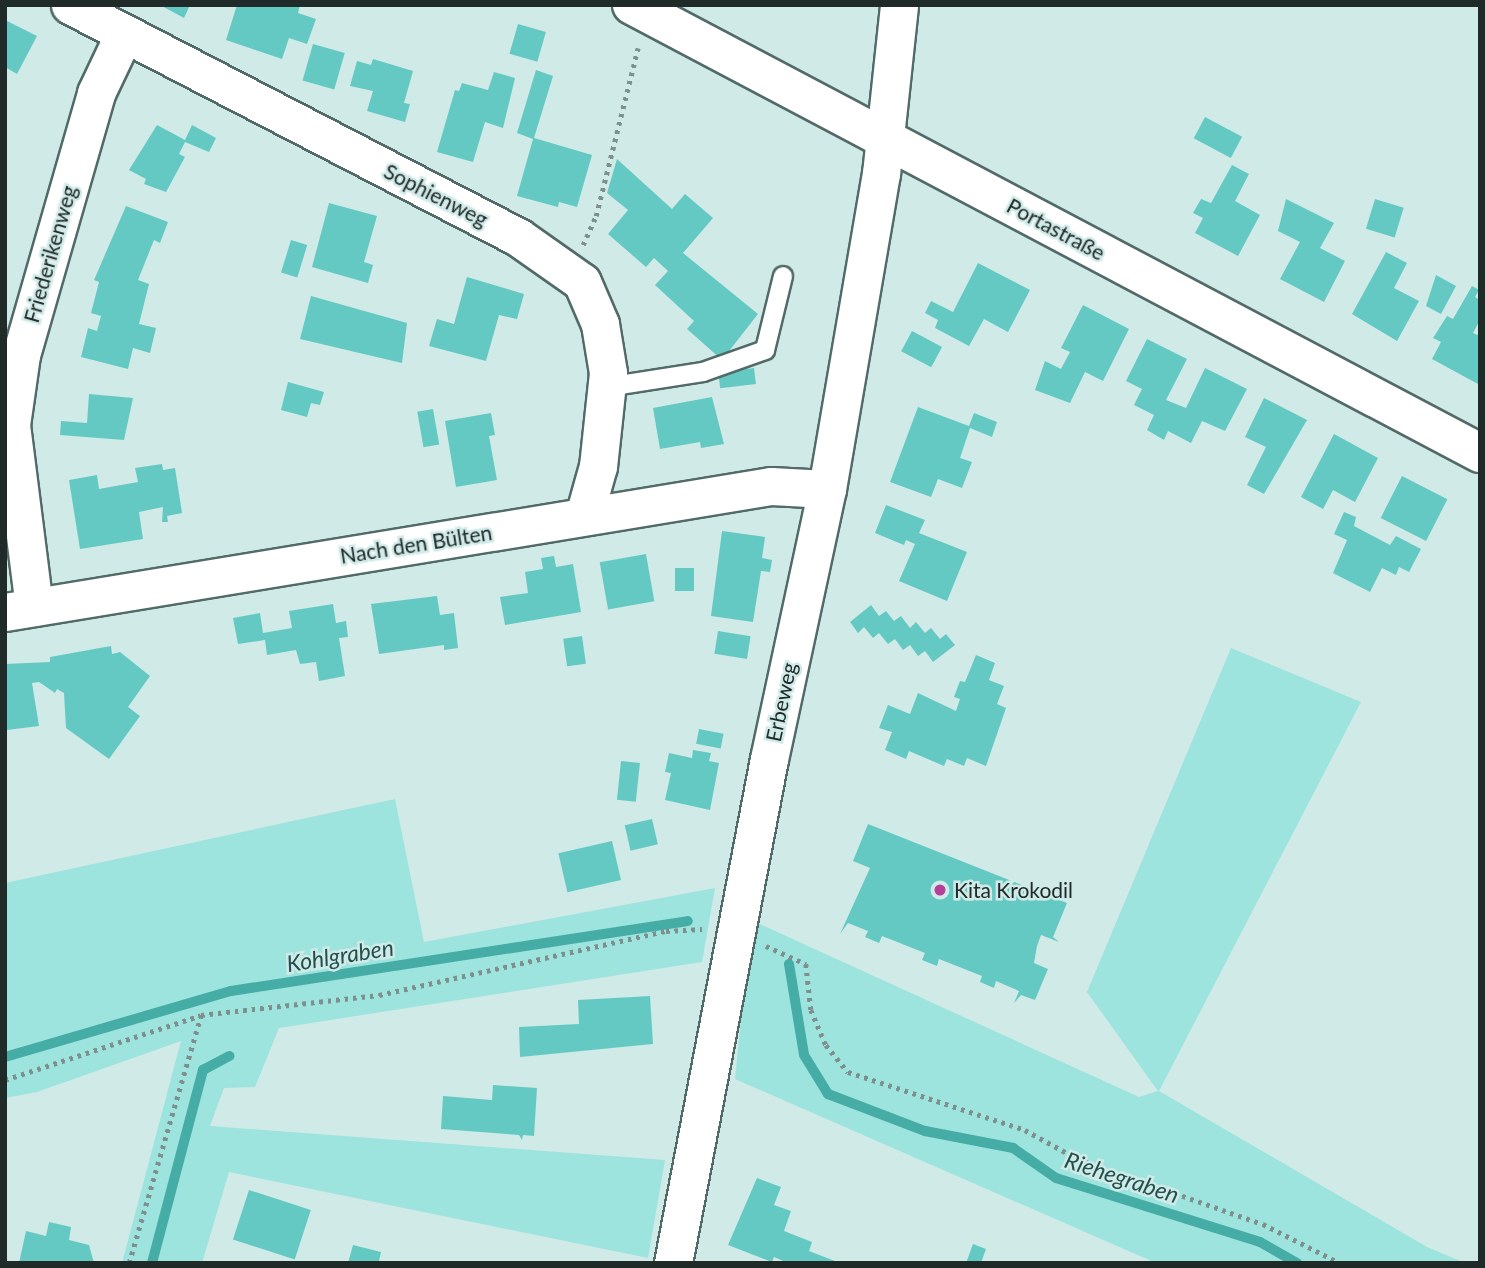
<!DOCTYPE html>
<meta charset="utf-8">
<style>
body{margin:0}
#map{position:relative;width:1485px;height:1268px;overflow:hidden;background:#d0eae8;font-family:Lato,sans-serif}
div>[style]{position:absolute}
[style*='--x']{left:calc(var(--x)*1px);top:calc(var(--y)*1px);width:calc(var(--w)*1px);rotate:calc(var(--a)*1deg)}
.green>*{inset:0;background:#9de3de}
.stream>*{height:10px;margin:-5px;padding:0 5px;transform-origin:5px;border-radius:5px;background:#45aca6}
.building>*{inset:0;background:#65c9c3;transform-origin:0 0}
.path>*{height:4.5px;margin-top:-2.25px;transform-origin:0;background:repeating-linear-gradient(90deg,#7d908e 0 3.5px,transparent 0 8.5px)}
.roads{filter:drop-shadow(2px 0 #526a68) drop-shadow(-2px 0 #526a68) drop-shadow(0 2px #526a68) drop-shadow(0 -2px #526a68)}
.service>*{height:18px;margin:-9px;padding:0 9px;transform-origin:9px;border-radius:9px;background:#fff}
.minor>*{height:37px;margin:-18.5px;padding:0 18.5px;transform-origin:18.5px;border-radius:18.5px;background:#fff}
.secondary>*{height:38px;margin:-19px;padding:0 19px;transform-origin:19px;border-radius:19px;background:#fff}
.dots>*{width:19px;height:19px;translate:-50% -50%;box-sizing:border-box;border:4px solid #d0eae8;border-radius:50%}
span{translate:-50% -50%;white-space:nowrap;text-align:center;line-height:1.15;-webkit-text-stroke:5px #d0eae8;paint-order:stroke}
.street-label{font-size:21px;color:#202a29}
.poi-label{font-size:21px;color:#202a29}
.left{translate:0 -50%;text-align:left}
.water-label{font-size:23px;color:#23504d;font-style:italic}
.frame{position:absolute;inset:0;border:7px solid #202a29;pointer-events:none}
</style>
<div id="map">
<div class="green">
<i style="clip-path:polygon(1231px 648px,1361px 702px,1159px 1091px,1427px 1247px,1465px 1263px,1156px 1263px,735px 1079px,751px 920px,1139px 1097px,1158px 1091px,1087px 992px)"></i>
<i style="clip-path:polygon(395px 799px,424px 942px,715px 888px,702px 962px,279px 1028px,255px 1087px,224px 1088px,210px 1126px,665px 1160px,648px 1258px,229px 1172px,202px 1263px,122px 1263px,181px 1041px,37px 1092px,5px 1098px,5px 883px)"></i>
</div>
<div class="stream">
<i style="--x:789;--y:964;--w:92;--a:80.6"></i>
<i style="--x:804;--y:1055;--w:46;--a:58.4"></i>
<i style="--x:828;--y:1094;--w:104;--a:20.9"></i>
<i style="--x:925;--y:1131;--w:90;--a:10.9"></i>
<i style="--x:1013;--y:1148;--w:52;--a:34.9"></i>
<i style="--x:1056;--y:1178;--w:214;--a:17.4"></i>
<i style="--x:1260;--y:1242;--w:43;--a:29.6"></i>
<i style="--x:5;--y:1057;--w:235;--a:-16.3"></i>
<i style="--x:231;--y:991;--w:462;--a:-8.7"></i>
<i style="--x:152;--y:1263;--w:200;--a:-75.2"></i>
<i style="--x:203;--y:1070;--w:30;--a:-28"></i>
</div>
<div class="building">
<i style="clip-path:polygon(160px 5px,190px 5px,184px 18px)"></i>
<i style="clip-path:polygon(237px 5px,300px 5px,298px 13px,316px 19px,307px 44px,289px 38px,282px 59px,226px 40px)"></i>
<i style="clip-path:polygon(5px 20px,37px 36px,17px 74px,5px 67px)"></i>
<i style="left:518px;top:24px;width:29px;height:31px;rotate:16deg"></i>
<i style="left:313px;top:44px;width:33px;height:38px;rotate:16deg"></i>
<i style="clip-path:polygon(373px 59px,413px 71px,404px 103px,410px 104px,405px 122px,367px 111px,373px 91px,350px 86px,357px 61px,371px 65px)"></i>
<i style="clip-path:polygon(536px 70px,553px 76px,534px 138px,592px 155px,577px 207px,559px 202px,558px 207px,517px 196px,533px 139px,517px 133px)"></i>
<i style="clip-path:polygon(494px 72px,515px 78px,503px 128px,485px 122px,473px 162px,437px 152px,455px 90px,459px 91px,462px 83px,488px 90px)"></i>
<i style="left:1205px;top:117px;width:42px;height:24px;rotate:28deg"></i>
<i style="clip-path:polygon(157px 125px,185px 140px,192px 125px,216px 138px,209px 152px,185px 142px,179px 154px,185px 157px,166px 192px,144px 184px,146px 179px,129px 170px)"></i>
<i style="clip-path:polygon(617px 159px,672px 209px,685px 194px,713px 218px,683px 253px,758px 314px,722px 360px,687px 329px,694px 321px,655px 285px,668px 271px,654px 258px,646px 267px,608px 234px,628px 210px,607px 193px)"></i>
<i style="clip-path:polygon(1232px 165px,1249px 174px,1235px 201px,1260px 215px,1238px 256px,1195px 233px,1203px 218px,1193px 213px,1201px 199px,1211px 203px)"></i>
<i style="clip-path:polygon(1286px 199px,1334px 223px,1320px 248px,1345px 261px,1324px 302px,1280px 279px,1300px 242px,1278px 231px)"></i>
<i style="left:1375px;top:199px;width:30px;height:31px;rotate:17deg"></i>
<i style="clip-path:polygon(329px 203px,377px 216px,364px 262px,373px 265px,368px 283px,312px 267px)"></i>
<i style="clip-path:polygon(126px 206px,168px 222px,160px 243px,154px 240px,138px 280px,149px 284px,139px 324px,156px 328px,150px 353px,133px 348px,128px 369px,81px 357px,88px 328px,97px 331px,101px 316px,91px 313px,99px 282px,94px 280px)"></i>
<i style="left:291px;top:240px;width:17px;height:34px;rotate:17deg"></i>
<i style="clip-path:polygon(1386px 252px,1407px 263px,1394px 288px,1419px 301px,1397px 341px,1352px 314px)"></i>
<i style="clip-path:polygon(978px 263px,1030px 290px,1008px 332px,984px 319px,969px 346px,935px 328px,938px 320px,925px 313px,931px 301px,953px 312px)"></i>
<i style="clip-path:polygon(1436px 275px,1456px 286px,1441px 314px,1426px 306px)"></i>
<i style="clip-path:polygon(467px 277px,524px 294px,517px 319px,499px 315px,486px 361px,429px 346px,437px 319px,454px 324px)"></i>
<i style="clip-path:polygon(1472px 286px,1479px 290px,1475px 297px,1480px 300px,1480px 320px,1473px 333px,1480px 336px,1478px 384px,1432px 359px,1441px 342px,1433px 338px,1447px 316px,1453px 319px)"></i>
<i style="clip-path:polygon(311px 296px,407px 323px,402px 363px,300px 339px)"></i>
<i style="clip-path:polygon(1083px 305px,1129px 329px,1103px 381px,1085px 372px,1070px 403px,1035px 390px,1045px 361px,1061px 369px,1070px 352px,1061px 348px)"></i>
<i style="left:912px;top:331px;width:34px;height:23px;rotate:28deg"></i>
<i style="clip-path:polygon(1147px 339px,1187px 359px,1166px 400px,1186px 408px,1205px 368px,1247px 389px,1225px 431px,1202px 421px,1191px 443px,1168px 431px,1164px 440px,1147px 430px,1154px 415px,1134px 405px,1142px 389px,1126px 381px)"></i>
<i style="left:754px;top:368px;width:16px;height:36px;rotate:83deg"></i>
<i style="clip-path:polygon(288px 382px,324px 392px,320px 405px,311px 403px,307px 417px,281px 410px)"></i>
<i style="clip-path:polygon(89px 394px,133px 398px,124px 440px,60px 435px,61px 421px,87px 423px)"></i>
<i style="clip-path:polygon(712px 397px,724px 444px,701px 448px,700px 442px,660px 449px,653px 408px)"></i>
<i style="clip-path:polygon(1264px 398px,1307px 420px,1264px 494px,1247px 485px,1266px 447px,1245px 437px)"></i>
<i style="clip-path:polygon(918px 407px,969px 426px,974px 413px,997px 422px,992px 437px,970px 428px,960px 458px,972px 462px,962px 488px,938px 479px,931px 497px,890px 482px)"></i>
<i style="left:433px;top:409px;width:36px;height:16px;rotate:80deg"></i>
<i style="clip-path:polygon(491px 413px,495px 435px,489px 436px,497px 480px,456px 487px,445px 421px)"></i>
<i style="clip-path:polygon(1334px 434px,1378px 458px,1355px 502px,1333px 490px,1323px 509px,1301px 497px)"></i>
<i style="clip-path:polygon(162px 464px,163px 470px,175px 468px,182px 513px,167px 516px,168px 522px,162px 522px,163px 507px,139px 512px,143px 539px,80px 549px,69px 480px,97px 475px,99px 489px,138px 482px,135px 468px)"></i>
<i style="left:1402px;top:476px;width:51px;height:47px;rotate:27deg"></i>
<i style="clip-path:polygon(886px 505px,925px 520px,919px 533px,967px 552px,947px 601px,899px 581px,915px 544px,906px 540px,904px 545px,875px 533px)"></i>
<i style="clip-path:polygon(1344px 512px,1356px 517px,1354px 526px,1390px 545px,1396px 536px,1421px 549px,1409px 572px,1399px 567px,1396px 575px,1382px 568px,1370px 592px,1333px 573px,1347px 540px,1334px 534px)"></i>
<i style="clip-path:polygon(722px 531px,765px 537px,762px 558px,772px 560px,770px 572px,761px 571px,753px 622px,711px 616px)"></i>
<i style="left:646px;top:554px;width:48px;height:47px;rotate:80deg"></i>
<i style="clip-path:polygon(554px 556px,556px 567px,573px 564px,581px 612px,505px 625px,500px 597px,528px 593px,525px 572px,543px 569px,541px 558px)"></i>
<i style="left:675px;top:568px;width:19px;height:23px"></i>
<i style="clip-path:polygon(437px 596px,440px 615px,454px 613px,458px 648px,444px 650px,444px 645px,379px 654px,371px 604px)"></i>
<i style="clip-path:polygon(333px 604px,336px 623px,346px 621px,348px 637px,339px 638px,345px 676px,319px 681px,316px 662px,300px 664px,296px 650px,267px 655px,265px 640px,238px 644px,233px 618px,260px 613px,263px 633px,292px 628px,289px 611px)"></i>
<i style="clip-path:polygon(871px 605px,879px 616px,886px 611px,894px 621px,901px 616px,910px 628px,916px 622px,925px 633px,931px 628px,940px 639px,946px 634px,955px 645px,933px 662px,925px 651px,918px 656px,910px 645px,903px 650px,895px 639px,888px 644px,879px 633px,873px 638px,864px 627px,858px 633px,850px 622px)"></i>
<i style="left:718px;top:631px;width:33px;height:23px;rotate:9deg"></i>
<i style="left:582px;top:636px;width:28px;height:19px;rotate:82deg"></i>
<i style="clip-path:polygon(111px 646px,112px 654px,120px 652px,150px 676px,128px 707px,140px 716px,109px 759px,66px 728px,64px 693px,57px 689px,55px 693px,39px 682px,32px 683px,39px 726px,7px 730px,5px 664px,50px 662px,50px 657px)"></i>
<i style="clip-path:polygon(976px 655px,995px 663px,989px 680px,1004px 686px,997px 704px,1006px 708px,986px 766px,967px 758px,964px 766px,947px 759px,944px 766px,909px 751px,906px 759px,885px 750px,892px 732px,879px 728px,888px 705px,910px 714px,918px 693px,956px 711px,960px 699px,954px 697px,960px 681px,965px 682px)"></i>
<i style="left:699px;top:729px;width:25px;height:15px;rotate:11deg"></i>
<i style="clip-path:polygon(693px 750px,711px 753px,709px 761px,719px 763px,710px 810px,665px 800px,671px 773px,665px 772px,669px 753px,692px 758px)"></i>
<i style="left:621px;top:761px;width:19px;height:39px;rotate:6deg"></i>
<i style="left:652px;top:819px;width:26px;height:28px;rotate:77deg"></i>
<i style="clip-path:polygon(868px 824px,1067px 903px,1053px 937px,1059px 942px,1041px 935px,1037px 946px,1034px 963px,1048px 969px,1035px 1000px,1021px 995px,1014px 1003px,1019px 991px,996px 981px,994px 988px,980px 982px,982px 976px,939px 959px,937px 966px,922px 960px,925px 953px,882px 936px,879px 943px,865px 937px,868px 931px,848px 923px,840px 934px,870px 868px,853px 861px)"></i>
<i style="left:612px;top:841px;width:40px;height:55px;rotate:77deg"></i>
<i style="clip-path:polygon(650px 996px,653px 1044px,520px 1057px,519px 1027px,579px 1024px,578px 1000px)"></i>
<i style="clip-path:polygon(493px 1085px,537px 1088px,534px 1136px,523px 1135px,522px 1140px,519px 1135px,441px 1129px,443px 1096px,492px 1100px)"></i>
<i style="clip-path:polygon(757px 1178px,781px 1187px,774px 1205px,791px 1211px,784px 1231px,812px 1242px,809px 1251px,840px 1263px,788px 1263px,774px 1257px,772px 1262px,728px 1245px)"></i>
<i style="left:249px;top:1190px;width:65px;height:52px;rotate:18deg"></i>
<i style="clip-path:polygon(49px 1222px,71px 1227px,69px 1240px,89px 1245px,94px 1263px,19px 1263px,26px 1231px,46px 1236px)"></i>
<i style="clip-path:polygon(973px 1244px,986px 1249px,981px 1263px,966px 1263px)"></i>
<i style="clip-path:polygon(353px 1245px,381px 1252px,379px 1261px,383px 1263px,348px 1263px)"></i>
</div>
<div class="path">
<i style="--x:583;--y:245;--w:32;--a:-66"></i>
<i style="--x:596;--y:216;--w:173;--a:-76"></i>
<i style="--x:766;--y:946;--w:44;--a:24.2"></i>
<i style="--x:806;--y:964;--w:46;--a:83.8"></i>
<i style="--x:811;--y:1010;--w:38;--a:67"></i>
<i style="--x:826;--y:1045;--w:35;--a:51"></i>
<i style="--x:848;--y:1072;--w:186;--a:18.1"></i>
<i style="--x:1025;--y:1130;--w:60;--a:28.7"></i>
<i style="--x:1078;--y:1159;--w:196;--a:19.4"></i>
<i style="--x:1263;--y:1224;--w:86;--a:26.9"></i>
<i style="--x:5;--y:1080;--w:206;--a:-18.3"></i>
<i style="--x:201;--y:1015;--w:179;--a:-6.4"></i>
<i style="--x:379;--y:995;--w:294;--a:-12.6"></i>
<i style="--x:666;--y:931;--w:36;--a:-3"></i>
<i style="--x:129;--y:1263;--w:258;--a:-73.8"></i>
</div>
<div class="roads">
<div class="service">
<i style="--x:607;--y:387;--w:97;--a:-8.9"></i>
<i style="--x:703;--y:372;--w:66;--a:-19.5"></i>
<i style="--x:765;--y:350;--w:76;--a:-76.3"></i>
</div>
<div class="minor">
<i style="--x:70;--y:5;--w:505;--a:27.38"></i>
<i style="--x:518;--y:237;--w:78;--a:35.1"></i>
<i style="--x:582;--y:282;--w:46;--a:66.8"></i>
<i style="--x:600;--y:324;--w:50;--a:80.7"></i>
<i style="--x:608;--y:373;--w:94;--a:96.1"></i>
<i style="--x:598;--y:466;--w:52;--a:105.6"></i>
<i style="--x:34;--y:607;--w:183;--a:-97.2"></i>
<i style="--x:11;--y:425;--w:71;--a:-81.9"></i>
<i style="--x:21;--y:355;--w:273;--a:-74"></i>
<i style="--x:96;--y:93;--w:65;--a:-64.6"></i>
<i style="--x:5;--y:612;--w:776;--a:-9.34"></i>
<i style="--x:771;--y:486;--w:56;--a:3.1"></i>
<i style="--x:673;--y:1263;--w:513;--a:-79.22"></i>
<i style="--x:769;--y:759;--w:276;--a:-77.9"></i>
<i style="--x:827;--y:489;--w:320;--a:-80.3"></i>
<i style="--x:881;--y:174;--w:170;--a:-83.9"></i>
</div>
<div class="secondary">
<i style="--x:632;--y:5;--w:959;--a:27.85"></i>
</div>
</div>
<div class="dots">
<i style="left:940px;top:890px;background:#b64097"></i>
</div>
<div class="street-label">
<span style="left:436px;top:195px;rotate:27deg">Sophienweg</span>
<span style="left:1056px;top:229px;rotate:28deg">Portastraße</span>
<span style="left:50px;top:254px;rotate:-74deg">Friederikenweg</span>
<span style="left:416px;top:544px;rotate:-9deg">Nach den Bülten</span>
<span style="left:781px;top:702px;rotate:-78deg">Erbeweg</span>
</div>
<div class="poi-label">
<span class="left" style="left:954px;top:890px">Kita Krokodil</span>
</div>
<div class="water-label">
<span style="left:340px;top:955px;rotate:-9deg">Kohlgraben</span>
<span style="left:1122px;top:1177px;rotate:18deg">Riehegraben</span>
</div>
<div class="frame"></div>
</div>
